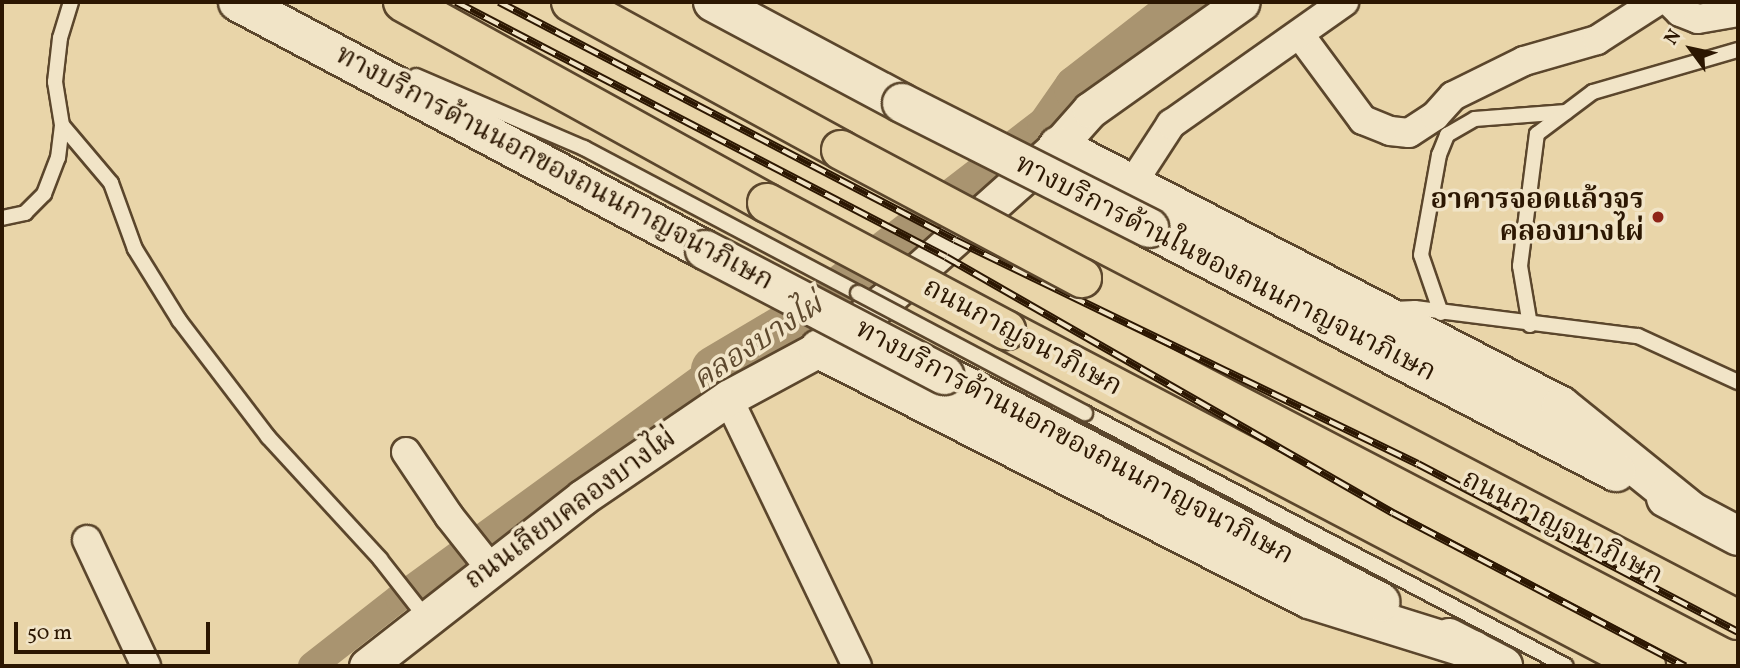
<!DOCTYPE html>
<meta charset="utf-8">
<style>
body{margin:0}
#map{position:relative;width:1740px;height:668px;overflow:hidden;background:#e9d5a9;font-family:Vollkorn,"Noto Serif Thai",serif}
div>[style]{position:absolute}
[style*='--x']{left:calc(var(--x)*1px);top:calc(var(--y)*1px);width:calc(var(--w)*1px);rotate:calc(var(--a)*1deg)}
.canal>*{height:28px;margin:-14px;padding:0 14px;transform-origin:14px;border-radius:14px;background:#a99470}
.river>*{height:47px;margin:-23.5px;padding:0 23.5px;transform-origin:23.5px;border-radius:23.5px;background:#a99470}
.roads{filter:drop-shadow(2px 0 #5b462c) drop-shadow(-2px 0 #5b462c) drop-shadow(0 2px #5b462c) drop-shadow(0 -2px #5b462c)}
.service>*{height:14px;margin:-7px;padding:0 7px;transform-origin:7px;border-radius:7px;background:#f1e4c7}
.minor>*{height:28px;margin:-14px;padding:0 14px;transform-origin:14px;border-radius:14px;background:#f1e4c7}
.tertiary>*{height:35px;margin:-17.5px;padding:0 17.5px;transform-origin:17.5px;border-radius:17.5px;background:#f1e4c7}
.secondary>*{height:38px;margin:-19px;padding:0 19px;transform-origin:19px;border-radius:19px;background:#f1e4c7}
.trunk>*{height:38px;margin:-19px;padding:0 19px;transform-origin:19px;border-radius:19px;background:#e9d5a9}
.rail>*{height:8px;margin-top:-4px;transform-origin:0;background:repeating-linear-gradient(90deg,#f1e4c7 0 16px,#2c1702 0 32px);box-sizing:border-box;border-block:2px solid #2c1702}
.bridges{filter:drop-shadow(2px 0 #5b462c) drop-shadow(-2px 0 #5b462c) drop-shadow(0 2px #5b462c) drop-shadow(0 -2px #5b462c)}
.service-bridge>*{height:14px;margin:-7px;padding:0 7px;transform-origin:7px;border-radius:7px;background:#f1e4c7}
.secondary-bridge>*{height:38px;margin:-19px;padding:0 19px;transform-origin:19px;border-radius:19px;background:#f1e4c7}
.trunk-bridge>*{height:38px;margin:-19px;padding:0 19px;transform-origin:19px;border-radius:19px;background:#e9d5a9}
.dots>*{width:19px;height:19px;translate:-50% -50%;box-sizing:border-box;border:4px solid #f1e4c7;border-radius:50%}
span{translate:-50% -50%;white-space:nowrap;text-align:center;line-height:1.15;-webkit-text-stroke:7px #f1e4c7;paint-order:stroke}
.street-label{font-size:28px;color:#2c1702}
.poi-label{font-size:28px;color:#2c1702;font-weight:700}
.right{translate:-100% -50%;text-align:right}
.water-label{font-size:30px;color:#5e492e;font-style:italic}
.frame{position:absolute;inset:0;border:4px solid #2c1702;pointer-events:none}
.north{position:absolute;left:1656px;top:14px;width:70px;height:70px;-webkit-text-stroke:5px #f1e4c7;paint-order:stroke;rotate:303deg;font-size:19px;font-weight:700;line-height:28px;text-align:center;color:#2c1702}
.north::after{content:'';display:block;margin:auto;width:24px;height:32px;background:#2c1702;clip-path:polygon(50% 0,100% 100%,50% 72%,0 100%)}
.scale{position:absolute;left:14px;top:622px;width:196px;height:32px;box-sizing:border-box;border:4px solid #2c1702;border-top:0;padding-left:9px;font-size:21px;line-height:24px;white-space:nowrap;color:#2c1702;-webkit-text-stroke:5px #f1e4c7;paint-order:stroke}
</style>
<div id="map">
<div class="canal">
<i style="--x:312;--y:666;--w:110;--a:-38"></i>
<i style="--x:399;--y:598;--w:389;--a:-36"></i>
</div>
<div class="river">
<i style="--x:714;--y:369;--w:112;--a:-30.7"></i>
<i style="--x:810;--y:312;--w:303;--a:-37.6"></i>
<i style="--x:1050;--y:127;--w:47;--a:-55.3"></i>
<i style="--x:1077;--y:88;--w:140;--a:-37.8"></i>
</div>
<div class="roads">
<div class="service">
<i style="--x:416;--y:76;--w:183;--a:23.2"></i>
<i style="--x:584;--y:148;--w:310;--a:27.9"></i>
<i style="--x:62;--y:125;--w:76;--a:49.8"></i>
<i style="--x:111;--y:183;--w:70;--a:70"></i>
<i style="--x:135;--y:249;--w:84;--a:58.2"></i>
<i style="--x:179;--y:320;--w:147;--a:52.7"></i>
<i style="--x:268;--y:437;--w:166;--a:47.4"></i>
<i style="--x:380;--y:559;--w:76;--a:51.9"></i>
<i style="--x:2;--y:218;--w:24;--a:-12"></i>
<i style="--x:25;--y:213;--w:27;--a:-45"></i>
<i style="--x:44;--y:194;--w:39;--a:-69"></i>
<i style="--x:58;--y:158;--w:33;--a:-83"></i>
<i style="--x:62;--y:125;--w:44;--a:-99.2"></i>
<i style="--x:55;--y:82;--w:44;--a:-83.5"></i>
<i style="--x:60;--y:38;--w:38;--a:-73"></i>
<i style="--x:1394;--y:309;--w:21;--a:-3"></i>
<i style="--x:1415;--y:308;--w:225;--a:7.2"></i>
<i style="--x:1638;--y:336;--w:110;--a:24.7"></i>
<i style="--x:1441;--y:313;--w:61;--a:-109"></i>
<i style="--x:1421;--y:255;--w:102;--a:-79.8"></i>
<i style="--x:1439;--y:155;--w:22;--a:-68"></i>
<i style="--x:1447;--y:135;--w:32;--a:-30"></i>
<i style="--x:1475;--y:119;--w:91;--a:-4.4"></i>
<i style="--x:1530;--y:325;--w:60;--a:-99.6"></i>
<i style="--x:1520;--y:266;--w:133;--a:-82.7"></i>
<i style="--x:1537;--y:134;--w:70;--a:-36.9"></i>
<i style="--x:1593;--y:92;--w:151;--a:-16.2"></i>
<i style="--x:1085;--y:413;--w:543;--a:27.74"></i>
</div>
<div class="minor">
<i style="--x:1670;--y:2;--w:14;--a:45"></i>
<i style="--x:1680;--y:12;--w:19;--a:21"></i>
<i style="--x:1698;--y:19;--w:41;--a:-9.9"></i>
<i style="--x:1300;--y:35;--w:106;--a:53.5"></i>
<i style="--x:1363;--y:120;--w:29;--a:22"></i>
<i style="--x:1390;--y:131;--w:19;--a:6"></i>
<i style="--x:1409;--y:133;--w:31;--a:-33"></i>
<i style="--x:1435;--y:116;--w:27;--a:-48"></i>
<i style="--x:1453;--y:96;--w:79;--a:-26.2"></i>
<i style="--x:1524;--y:61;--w:76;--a:-16"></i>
<i style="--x:1597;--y:40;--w:70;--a:-32.8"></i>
<i style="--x:1132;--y:184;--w:72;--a:-57"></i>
<i style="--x:1171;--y:124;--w:212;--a:-35.2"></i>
<i style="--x:728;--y:398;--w:297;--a:64.3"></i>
<i style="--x:406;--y:452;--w:77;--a:56.1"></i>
<i style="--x:449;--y:516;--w:66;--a:51.7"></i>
<i style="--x:87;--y:540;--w:139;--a:64.9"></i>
</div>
<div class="tertiary">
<i style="--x:367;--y:666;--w:274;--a:-38"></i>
<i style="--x:583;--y:497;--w:176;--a:-34.3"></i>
<i style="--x:728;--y:398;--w:103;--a:-28.3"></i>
<i style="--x:819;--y:349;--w:81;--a:-36.4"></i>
<i style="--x:884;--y:301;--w:233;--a:-41.7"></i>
<i style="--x:1058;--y:146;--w:48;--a:-48.4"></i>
<i style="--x:1090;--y:110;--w:186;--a:-35.4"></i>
</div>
<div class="secondary">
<i style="--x:238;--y:2;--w:529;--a:27.97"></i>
<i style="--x:713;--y:2;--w:214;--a:28.1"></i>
<i style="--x:1058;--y:146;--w:566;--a:27.33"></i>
<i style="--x:1561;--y:406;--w:166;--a:38.9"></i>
<i style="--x:1149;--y:228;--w:527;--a:27.59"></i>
<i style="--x:819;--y:349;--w:550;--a:27.03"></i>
<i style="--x:1309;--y:599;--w:172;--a:17.3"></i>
<i style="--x:944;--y:375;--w:492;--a:27.5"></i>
<i style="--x:1666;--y:498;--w:81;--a:27.8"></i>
<i style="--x:1449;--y:638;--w:61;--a:27.4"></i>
</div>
<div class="trunk">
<i style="--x:403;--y:2;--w:416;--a:28.9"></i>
<i style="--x:571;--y:2;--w:308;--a:28.7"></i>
<i style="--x:1082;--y:278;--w:740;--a:27.53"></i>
<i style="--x:1006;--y:330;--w:723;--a:27.7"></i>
</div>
</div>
<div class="rail">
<i style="--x:456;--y:2;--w:552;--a:27.49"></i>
<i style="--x:946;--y:257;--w:515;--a:29.8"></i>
<i style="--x:1393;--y:513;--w:330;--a:27.7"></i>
<i style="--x:499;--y:2;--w:514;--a:27.56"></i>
<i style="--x:955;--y:240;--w:514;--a:25.82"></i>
<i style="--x:1418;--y:464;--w:361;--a:27.7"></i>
</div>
<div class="bridges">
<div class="service-bridge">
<i style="--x:858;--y:293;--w:257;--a:27.9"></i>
</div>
<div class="secondary-bridge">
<i style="--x:902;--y:103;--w:277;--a:26.8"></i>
<i style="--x:705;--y:250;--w:270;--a:27.6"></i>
</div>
<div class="trunk-bridge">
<i style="--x:841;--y:150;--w:273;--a:28"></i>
<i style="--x:767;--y:203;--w:271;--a:28"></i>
</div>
</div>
<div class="dots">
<i style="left:1658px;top:217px;background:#8f2418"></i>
</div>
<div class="street-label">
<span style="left:554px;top:169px;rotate:28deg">ทางบริการด้านนอกของถนนกาญจนาภิเษก</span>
<span style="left:1225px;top:269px;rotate:27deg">ทางบริการด้านในของถนนกาญจนาภิเษก</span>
<span style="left:1022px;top:338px;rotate:28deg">ถนนกาญจนาภิเษก</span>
<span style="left:1074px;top:443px;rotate:28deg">ทางบริการด้านนอกของถนนกาญจนาภิเษก</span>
<span style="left:571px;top:510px;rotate:-36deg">ถนนเลียบคลองบางไผ่</span>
<span style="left:1562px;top:528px;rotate:27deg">ถนนกาญจนาภิเษก</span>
</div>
<div class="poi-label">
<span class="right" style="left:1644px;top:217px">อาคารจอดแล้วจร<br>คลองบางไผ่</span>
</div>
<div class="water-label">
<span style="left:758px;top:343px;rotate:-33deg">คลองบางไผ่</span>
</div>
<div class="frame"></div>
<div class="north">N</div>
<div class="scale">50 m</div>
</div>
